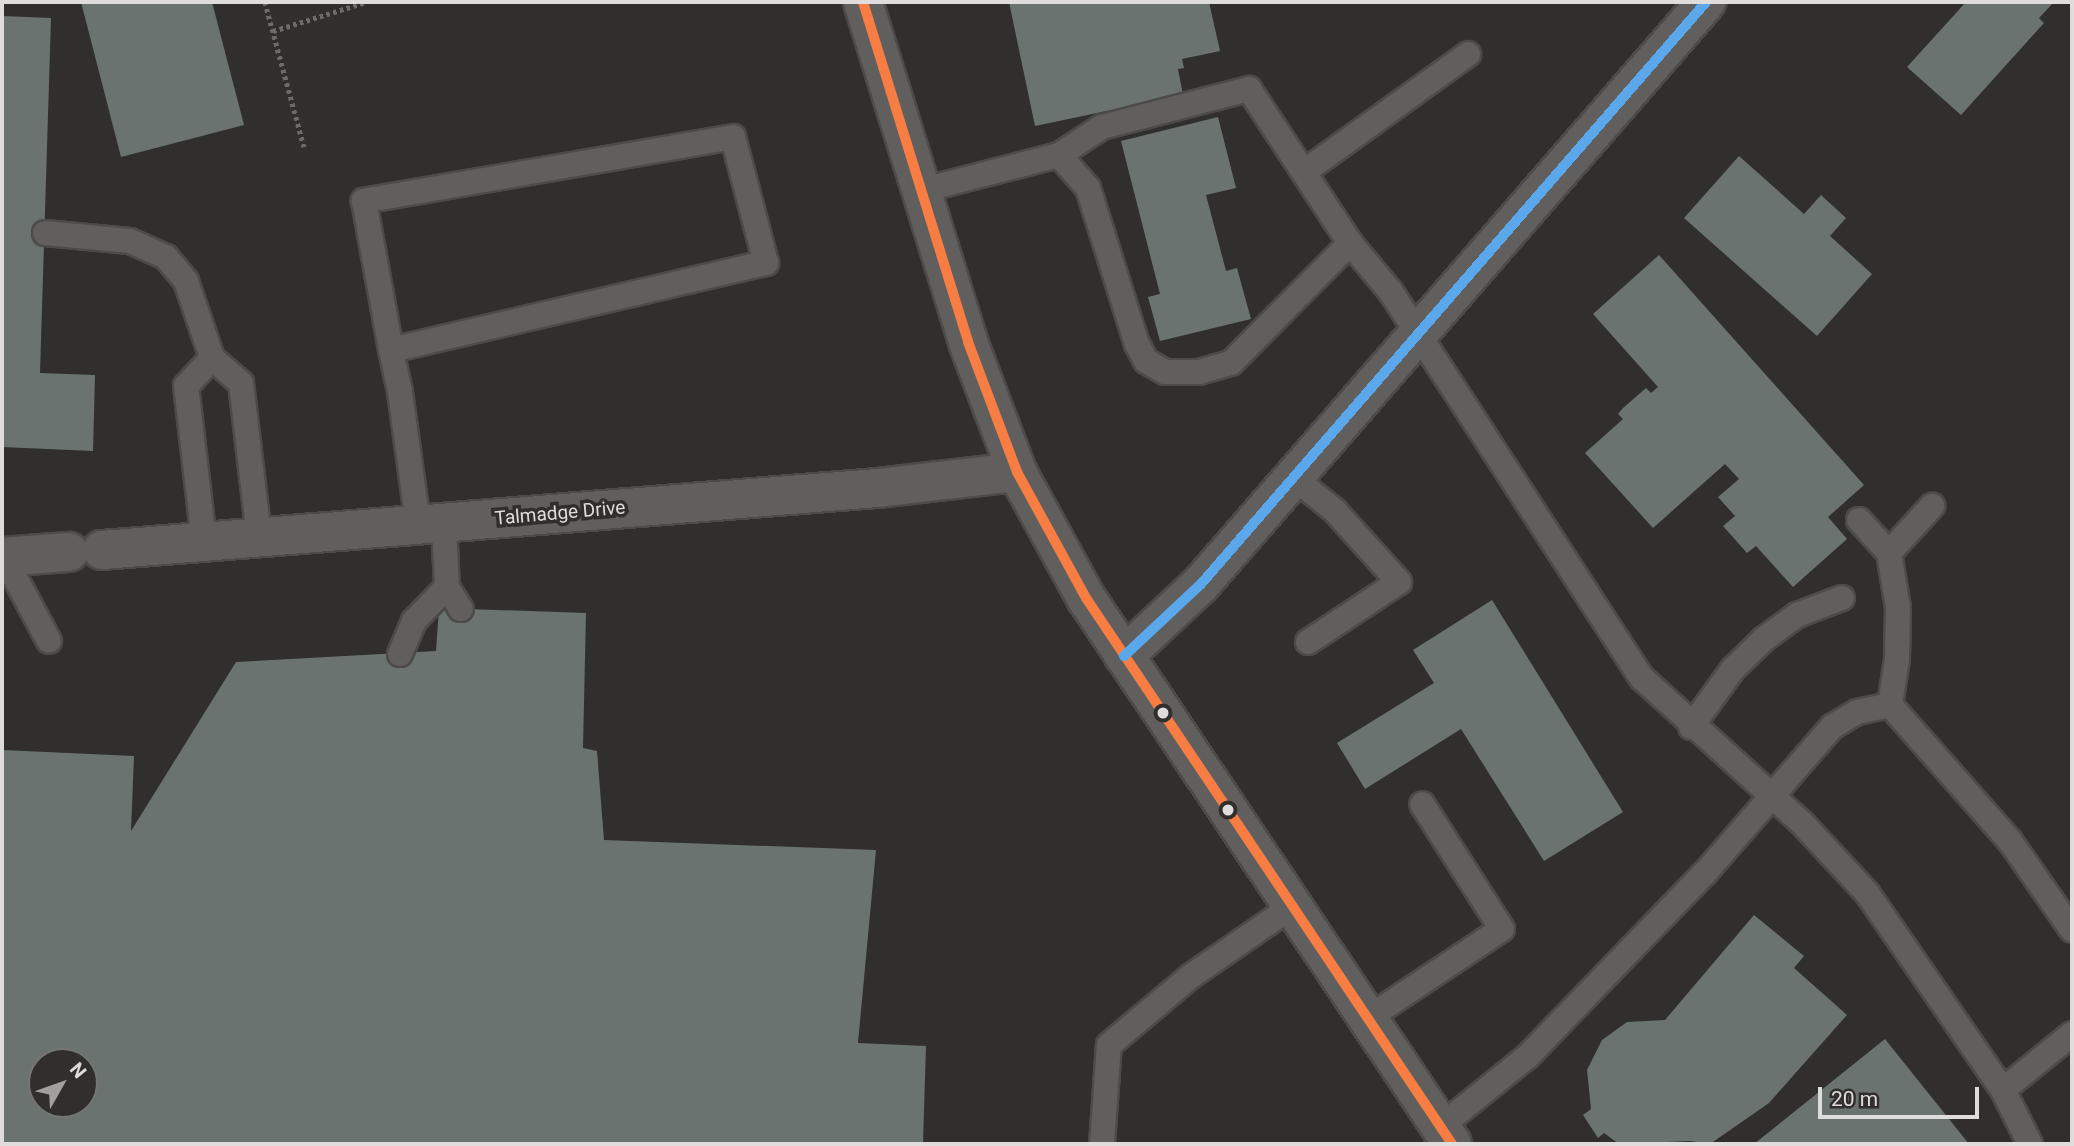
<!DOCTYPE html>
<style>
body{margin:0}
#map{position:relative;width:2074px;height:1146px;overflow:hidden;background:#302f2e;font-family:Roboto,sans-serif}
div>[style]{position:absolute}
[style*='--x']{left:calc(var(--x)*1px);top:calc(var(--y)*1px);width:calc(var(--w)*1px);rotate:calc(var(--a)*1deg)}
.building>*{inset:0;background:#6a7370}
.path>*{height:4.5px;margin-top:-2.25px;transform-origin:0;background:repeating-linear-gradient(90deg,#6c6a6a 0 3.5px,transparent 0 7px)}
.roads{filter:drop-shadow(2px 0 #4c4b4a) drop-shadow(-2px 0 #4c4b4a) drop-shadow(0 2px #4c4b4a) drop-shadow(0 -2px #4c4b4a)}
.service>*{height:24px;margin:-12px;padding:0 12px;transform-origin:12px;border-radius:12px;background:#605f5e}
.minor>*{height:38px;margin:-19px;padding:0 19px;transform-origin:19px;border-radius:19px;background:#605f5e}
.secondary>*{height:38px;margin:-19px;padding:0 19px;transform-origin:19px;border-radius:19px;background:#605f5e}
.bus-1>*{height:10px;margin:-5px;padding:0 5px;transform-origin:5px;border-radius:5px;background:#f77d43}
.bus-2>*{height:10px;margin:-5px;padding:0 5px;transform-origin:5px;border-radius:5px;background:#5aa8eb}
.dots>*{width:19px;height:19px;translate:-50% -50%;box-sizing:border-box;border:4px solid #312f2d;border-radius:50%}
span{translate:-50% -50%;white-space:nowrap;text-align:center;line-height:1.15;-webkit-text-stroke:7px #312f2d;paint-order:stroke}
.street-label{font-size:19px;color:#dfdddc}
.frame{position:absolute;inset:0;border:4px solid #dfdddc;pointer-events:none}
.north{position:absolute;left:28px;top:1048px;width:70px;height:70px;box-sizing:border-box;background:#312f2d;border:2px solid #777573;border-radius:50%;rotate:50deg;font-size:19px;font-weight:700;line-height:28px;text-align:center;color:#dfdddc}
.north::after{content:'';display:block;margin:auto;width:24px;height:32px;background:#a2a09f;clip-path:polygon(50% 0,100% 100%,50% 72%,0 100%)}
.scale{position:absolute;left:1818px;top:1087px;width:161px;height:32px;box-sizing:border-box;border:4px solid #dfdddc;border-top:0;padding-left:9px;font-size:21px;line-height:24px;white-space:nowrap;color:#dfdddc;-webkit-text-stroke:5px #312f2d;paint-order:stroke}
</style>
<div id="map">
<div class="building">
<i style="clip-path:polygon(81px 2px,212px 2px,244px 125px,121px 157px)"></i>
<i style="clip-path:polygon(1009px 2px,1209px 2px,1220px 51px,1182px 59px,1184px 68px,1178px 69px,1183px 95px,1035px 126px)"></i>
<i style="clip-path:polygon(1966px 2px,2054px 2px,2039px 18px,2044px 23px,1961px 115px,1907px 67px)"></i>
<i style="clip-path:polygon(2px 16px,51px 18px,40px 373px,95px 375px,93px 451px,2px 447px)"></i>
<i style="clip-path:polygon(1218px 117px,1236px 188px,1206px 195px,1226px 271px,1237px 268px,1251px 319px,1160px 341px,1148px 297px,1160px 294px,1121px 141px)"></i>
<i style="clip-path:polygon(1739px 156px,1804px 214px,1821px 195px,1846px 218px,1830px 236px,1872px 274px,1817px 336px,1684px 218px)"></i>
<i style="clip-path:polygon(1659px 255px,1864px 485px,1828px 517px,1847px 539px,1793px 587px,1756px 546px,1747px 553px,1723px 526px,1735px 516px,1718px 497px,1739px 479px,1725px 464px,1653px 528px,1585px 453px,1623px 419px,1618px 414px,1623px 408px,1646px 388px,1651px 393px,1658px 387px,1593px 314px)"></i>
<i style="clip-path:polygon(1492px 600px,1623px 812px,1544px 861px,1461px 729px,1365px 789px,1337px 743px,1434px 683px,1413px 650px)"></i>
<i style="clip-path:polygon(evenodd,439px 608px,586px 613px,583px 748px,597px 751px,604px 840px,876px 850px,858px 1043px,926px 1046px,923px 1144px,2px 1144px,2px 750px,134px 756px,131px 831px,236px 662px,436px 651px,439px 608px,42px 1062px,84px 1062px,84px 1104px,42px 1104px,42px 1062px)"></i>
<i style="clip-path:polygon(1754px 915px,1804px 956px,1794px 968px,1847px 1015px,1769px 1103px,1710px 1144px,1690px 1141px,1619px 1144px,1604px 1133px,1598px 1138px,1583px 1115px,1591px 1109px,1587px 1070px,1602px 1040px,1627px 1022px,1665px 1020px)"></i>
<i style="clip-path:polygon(1885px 1039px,1969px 1144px,1754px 1144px)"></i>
</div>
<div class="path">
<i style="--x:265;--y:2;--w:150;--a:74.9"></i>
<i style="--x:273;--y:31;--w:97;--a:-17.3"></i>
</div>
<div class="roads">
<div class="service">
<i style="--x:1059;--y:155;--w:44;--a:48.7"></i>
<i style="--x:1088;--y:188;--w:164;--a:72.6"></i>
<i style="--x:1137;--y:344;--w:19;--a:62"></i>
<i style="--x:1146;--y:361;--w:22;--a:30"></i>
<i style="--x:1165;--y:372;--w:34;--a:0"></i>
<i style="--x:1199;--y:372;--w:33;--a:-16"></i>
<i style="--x:1231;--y:363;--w:169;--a:-45.2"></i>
<i style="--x:1350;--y:243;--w:64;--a:50.1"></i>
<i style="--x:1391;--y:292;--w:460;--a:57"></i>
<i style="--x:1642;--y:678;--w:216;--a:42.2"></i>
<i style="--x:1802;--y:823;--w:96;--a:47.1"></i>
<i style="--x:1867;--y:893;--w:239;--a:55.4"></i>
<i style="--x:2003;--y:1090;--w:60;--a:63.4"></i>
<i style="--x:1304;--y:172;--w:202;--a:-35.7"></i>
<i style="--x:919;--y:191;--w:145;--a:-14.4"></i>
<i style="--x:1059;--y:155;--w:51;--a:-33.1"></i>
<i style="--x:1102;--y:127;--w:152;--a:-14.5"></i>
<i style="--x:1249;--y:89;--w:184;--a:56.7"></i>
<i style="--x:45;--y:233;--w:85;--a:5.4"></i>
<i style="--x:130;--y:241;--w:39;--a:24"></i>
<i style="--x:166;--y:257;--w:31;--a:50"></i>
<i style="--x:186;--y:281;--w:81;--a:71.3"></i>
<i style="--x:212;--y:358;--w:38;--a:41"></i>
<i style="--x:241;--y:383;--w:155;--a:83.3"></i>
<i style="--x:391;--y:350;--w:385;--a:-13.1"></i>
<i style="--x:766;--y:263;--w:130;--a:-104.7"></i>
<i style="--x:733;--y:137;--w:375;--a:170.2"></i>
<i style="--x:364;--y:201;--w:151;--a:79.7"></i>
<i style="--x:391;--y:350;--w:43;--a:77.9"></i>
<i style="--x:400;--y:392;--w:133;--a:82.2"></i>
<i style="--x:1294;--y:478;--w:53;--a:38.8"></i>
<i style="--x:1335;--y:511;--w:96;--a:48"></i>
<i style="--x:1399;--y:582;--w:109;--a:146.6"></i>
<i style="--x:1859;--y:520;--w:45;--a:47.7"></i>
<i style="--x:444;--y:522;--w:65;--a:87.4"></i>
<i style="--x:447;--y:587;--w:26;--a:58"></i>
<i style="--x:204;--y:541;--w:156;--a:-96.6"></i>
<i style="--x:186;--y:386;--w:38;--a:-47"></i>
<i style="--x:4;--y:557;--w:95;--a:61.8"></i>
<i style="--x:400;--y:654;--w:36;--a:-67"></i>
<i style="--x:414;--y:621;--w:47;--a:-45.9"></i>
<i style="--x:1890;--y:705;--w:181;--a:48.6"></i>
<i style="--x:2010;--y:841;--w:108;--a:55.1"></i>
<i style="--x:1691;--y:727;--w:72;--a:-54.1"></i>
<i style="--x:1733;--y:669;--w:43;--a:-44.1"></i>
<i style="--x:1764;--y:639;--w:41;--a:-36"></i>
<i style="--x:1797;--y:615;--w:48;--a:-20.7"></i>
<i style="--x:1365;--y:1020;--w:164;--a:-33.6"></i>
<i style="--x:1502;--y:929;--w:148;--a:-122.6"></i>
<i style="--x:2003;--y:1090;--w:89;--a:-39.1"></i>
<i style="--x:1440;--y:1127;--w:113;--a:-38.9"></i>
<i style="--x:1528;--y:1056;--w:255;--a:-46"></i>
<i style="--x:1705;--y:873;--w:194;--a:-49"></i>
<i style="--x:1832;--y:727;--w:29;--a:-31"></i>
<i style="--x:1857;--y:712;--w:34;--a:-12"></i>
<i style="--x:1890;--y:705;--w:47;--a:-81.3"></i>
<i style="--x:1897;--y:659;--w:51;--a:-88.9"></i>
<i style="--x:1898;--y:608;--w:56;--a:-99.3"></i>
<i style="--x:1889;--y:553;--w:64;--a:-47.5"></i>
<i style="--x:1102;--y:1144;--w:99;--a:-86"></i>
<i style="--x:1109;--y:1045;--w:107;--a:-40.1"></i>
<i style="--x:1191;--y:976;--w:120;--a:-34.5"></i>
</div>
<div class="minor">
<i style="--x:102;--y:550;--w:778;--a:-4.57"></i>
<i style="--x:878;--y:488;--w:140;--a:-6.6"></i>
<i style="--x:2;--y:557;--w:67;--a:-4.3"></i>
<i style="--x:1124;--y:656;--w:105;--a:-43.1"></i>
<i style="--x:1201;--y:584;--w:771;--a:-49.05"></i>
</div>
<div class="secondary">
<i style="--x:863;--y:2;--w:356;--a:72.8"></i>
<i style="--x:968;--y:342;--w:139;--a:69.3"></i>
<i style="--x:1017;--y:472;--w:144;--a:61.3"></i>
<i style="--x:1086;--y:598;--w:657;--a:56.16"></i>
</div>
</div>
<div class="bus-1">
<i style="--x:863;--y:2;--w:356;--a:72.8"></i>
<i style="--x:968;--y:342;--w:139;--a:69.3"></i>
<i style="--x:1017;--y:472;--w:144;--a:61.3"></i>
<i style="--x:1086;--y:598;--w:657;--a:56.16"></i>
</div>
<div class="bus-2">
<i style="--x:1124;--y:656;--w:105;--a:-43.1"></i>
<i style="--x:1201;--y:584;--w:771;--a:-49.05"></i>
</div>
<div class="dots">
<i style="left:1163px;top:713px;background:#dfdddc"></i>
<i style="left:1228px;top:810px;background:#dfdddc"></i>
</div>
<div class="street-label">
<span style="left:560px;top:513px;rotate:-5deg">Talmadge Drive</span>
</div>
<div class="frame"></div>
<div class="north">N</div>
<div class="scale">20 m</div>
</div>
